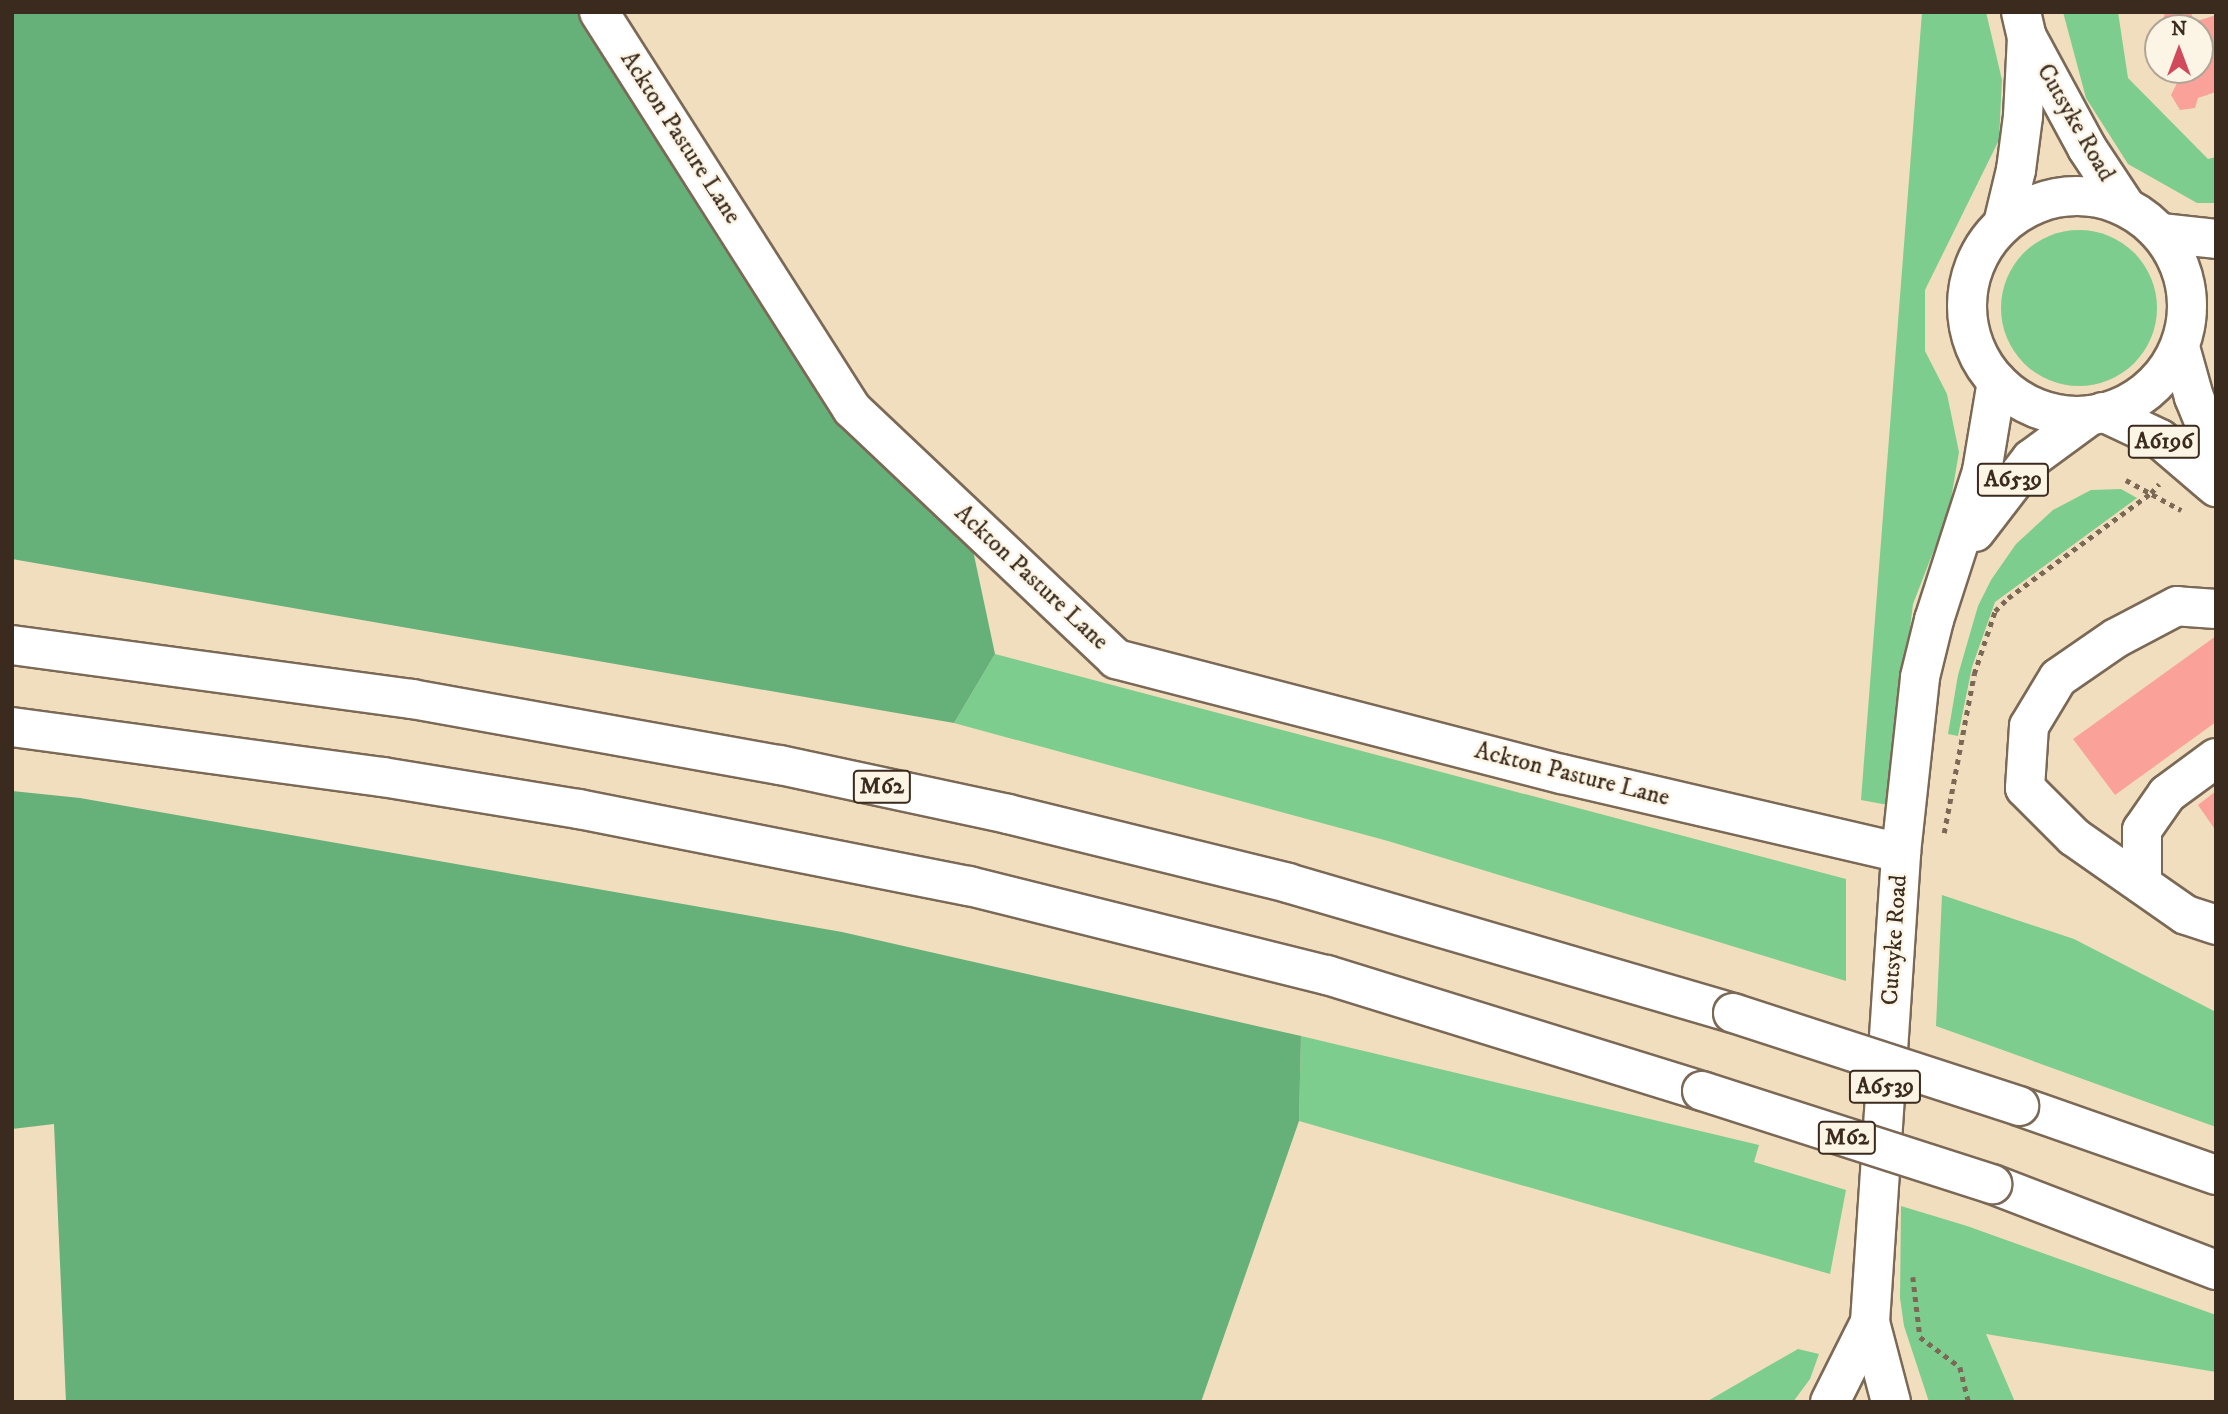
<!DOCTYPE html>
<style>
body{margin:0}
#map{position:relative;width:2228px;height:1414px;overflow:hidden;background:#f1debf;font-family:"IM FELL DW Pica",serif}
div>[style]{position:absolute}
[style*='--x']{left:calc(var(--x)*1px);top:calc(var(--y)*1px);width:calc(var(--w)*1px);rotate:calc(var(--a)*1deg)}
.green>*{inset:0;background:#7dcd8e}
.round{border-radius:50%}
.forest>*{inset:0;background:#66b079}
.building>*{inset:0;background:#faa299}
.path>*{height:4.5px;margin-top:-2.25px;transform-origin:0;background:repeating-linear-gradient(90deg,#7b6956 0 5px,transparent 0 10px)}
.roads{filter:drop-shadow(2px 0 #7b6956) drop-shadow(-2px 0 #7b6956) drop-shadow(0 2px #7b6956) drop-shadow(0 -2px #7b6956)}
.street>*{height:38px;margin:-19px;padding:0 19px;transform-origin:19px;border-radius:19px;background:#fff}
.secondary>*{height:38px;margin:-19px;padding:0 19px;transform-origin:19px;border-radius:19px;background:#fff}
.primary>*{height:38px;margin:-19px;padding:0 19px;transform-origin:19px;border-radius:19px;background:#fff}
.primary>.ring{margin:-19px;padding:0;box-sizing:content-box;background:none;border:38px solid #fff;border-radius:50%}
.highway>*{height:38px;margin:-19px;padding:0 19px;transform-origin:19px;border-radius:19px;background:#fff}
.bridges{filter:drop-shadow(2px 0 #7b6956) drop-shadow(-2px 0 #7b6956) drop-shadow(0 2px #7b6956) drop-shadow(0 -2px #7b6956)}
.highway-bridge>*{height:38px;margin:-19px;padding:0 19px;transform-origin:19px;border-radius:19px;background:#fff}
span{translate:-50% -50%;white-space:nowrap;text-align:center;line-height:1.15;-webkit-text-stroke:5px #fcf5e5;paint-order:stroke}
.shield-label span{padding:2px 5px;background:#fcf5e5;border:2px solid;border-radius:5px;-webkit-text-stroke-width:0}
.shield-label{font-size:23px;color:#3b2a1e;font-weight:700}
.street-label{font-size:24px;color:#3b2a1e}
.frame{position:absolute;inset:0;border:14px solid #3b2a1e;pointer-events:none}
.north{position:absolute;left:2144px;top:14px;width:70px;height:70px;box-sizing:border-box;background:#fcf5e5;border:2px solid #afa495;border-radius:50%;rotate:0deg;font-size:19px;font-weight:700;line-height:28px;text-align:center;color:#3b2a1e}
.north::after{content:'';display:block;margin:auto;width:24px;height:32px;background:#d1495b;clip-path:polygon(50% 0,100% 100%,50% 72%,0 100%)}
</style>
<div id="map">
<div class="green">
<i style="clip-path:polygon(1922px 12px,1986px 12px,2002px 80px,1999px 140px,1925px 290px,1925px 351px,1947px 394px,1959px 452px,1949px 511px,1913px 604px,1888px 805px,1861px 800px)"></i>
<i style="clip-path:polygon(2063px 12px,2118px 12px,2128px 78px,2208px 159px,2216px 157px,2216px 203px,2197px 203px,2128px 164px,2086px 98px)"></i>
<i class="round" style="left:2001px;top:230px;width:156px;height:156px"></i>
<i style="clip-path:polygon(2121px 489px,2137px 498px,1995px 602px,1972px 667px,1958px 736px,1948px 734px,1958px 675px,1978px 606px,1991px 580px,2016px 544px,2053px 510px,2091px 490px)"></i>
<i style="clip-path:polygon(995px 654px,1846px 879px,1846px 981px,1388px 841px,954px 723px)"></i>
<i style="clip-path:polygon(1942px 895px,2074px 939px,2216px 1012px,2216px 1127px,1936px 1026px)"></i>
<i style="clip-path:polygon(1301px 1036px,1759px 1145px,1754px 1162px,1846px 1190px,1830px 1274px,1299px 1121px)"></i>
<i style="clip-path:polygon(1901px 1206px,1967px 1226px,2216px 1315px,2216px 1372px,1986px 1334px,2015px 1402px,1929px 1402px,1904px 1326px,1900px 1298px)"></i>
<i style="clip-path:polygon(1798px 1349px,1819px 1354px,1810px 1379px,1793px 1402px,1706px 1402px)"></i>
</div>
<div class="forest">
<i style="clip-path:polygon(12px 12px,592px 12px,836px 382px,971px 541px,995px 654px,954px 723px,12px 559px)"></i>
<i style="clip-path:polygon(12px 791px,80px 798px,842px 932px,1301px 1036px,1299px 1121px,1201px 1402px,66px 1402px,54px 1124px,12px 1129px)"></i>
</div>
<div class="building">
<i style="clip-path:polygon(2165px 12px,2191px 12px,2194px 22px,2216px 15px,2216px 92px,2198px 98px,2195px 108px,2180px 110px,2171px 95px,2178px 81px,2176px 70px,2200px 70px,2200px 28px,2161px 28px)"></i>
<i style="clip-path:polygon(2216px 636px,2216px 722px,2115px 795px,2073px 739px)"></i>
<i style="clip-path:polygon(2216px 791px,2216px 831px,2198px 805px)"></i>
</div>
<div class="path">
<i style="--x:2126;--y:480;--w:63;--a:28.6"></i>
<i style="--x:1944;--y:833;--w:162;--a:-79.3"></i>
<i style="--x:1974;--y:674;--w:66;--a:-71.6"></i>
<i style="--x:1995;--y:611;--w:18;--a:-45"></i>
<i style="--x:2008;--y:598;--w:177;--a:-36.3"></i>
<i style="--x:2151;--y:493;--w:12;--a:-48"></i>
<i style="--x:1913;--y:1277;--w:60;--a:83.3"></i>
<i style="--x:1920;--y:1337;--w:50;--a:36.9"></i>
<i style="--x:1960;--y:1367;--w:36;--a:76"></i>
</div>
<div class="roads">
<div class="street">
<i style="--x:599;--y:12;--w:471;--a:57.5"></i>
<i style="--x:852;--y:409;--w:364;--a:43.4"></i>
<i style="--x:1116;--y:659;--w:461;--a:14.5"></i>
<i style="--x:1562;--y:774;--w:348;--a:13.1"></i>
<i style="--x:2216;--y:609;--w:39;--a:-176"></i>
<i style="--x:2177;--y:606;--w:69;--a:152.3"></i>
<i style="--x:2116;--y:638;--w:70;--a:145.4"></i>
<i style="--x:2058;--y:678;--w:56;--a:121.1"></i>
<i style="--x:2029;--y:726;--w:62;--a:93.7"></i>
<i style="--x:2025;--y:788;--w:69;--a:45"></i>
<i style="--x:2074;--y:837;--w:136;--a:34.9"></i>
<i style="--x:2186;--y:915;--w:32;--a:18"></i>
<i style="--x:2142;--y:884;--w:54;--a:-90"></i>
<i style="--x:2142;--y:830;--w:44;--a:-55.2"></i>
<i style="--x:2167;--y:794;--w:61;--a:-36.3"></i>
</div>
<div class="secondary">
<i style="--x:2021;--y:12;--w:26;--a:77"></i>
<i style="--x:2027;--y:37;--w:126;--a:61.6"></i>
<i style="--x:2087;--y:148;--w:71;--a:56.5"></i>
<i style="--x:2003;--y:224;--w:56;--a:-76.5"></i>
<i style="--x:2016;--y:170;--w:54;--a:-82.6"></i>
<i style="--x:2023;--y:116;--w:79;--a:-87.1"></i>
</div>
<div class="primary">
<i class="ring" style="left:1967px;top:196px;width:182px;height:182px"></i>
<i style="--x:2161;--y:233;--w:55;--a:6.2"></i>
<i style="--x:2180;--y:347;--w:52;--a:74.4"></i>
<i style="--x:2194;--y:397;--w:58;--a:67.8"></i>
<i style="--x:2103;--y:412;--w:63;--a:25.3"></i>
<i style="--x:2160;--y:439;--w:74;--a:40.6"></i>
<i style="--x:1975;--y:532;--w:92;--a:-52.5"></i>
<i style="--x:2031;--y:459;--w:74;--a:-36.3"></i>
<i style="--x:1830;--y:1402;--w:89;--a:-63.4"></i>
<i style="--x:1891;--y:1402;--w:83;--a:-104.7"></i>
<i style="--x:1870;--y:1322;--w:470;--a:-86.2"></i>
<i style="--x:1901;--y:853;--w:177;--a:-83.8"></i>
<i style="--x:1920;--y:677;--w:59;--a:-76.2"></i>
<i style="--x:1934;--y:620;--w:157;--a:-72.1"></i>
<i style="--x:1982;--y:471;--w:91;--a:-80.5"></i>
</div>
<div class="highway">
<i style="--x:12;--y:645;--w:404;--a:7.7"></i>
<i style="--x:412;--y:699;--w:374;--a:10.2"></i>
<i style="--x:780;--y:765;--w:233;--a:12.1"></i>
<i style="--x:1008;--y:814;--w:288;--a:13.8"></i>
<i style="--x:1288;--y:883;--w:464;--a:16.3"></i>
<i style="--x:12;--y:727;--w:374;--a:7.7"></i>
<i style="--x:383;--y:777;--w:199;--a:9.3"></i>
<i style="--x:579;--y:809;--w:398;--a:11.2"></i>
<i style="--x:969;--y:886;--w:369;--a:14"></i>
<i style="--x:1327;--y:975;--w:393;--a:17.2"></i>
<i style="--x:2019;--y:1106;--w:209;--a:19.3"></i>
<i style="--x:1992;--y:1184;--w:240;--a:21"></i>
</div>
</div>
<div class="bridges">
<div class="highway-bridge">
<i style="--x:1733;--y:1013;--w:301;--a:18"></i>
<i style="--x:1702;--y:1091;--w:305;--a:17.8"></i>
</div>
</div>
<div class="shield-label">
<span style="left:2164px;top:442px">A6196</span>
<span style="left:2013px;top:480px">A6539</span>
<span style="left:882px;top:787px">M62</span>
<span style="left:1885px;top:1087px">A6539</span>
<span style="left:1847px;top:1138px">M62</span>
</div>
<div class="street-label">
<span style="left:2075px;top:123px;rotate:60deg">Cutsyke Road</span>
<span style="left:680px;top:138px;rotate:57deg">Ackton Pasture Lane</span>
<span style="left:1031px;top:578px;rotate:43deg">Ackton Pasture Lane</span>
<span style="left:1572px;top:775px;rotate:14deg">Ackton Pasture Lane</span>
<span style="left:1895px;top:940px;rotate:-86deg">Cutsyke Road</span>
</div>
<div class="frame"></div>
<div class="north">N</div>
</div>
